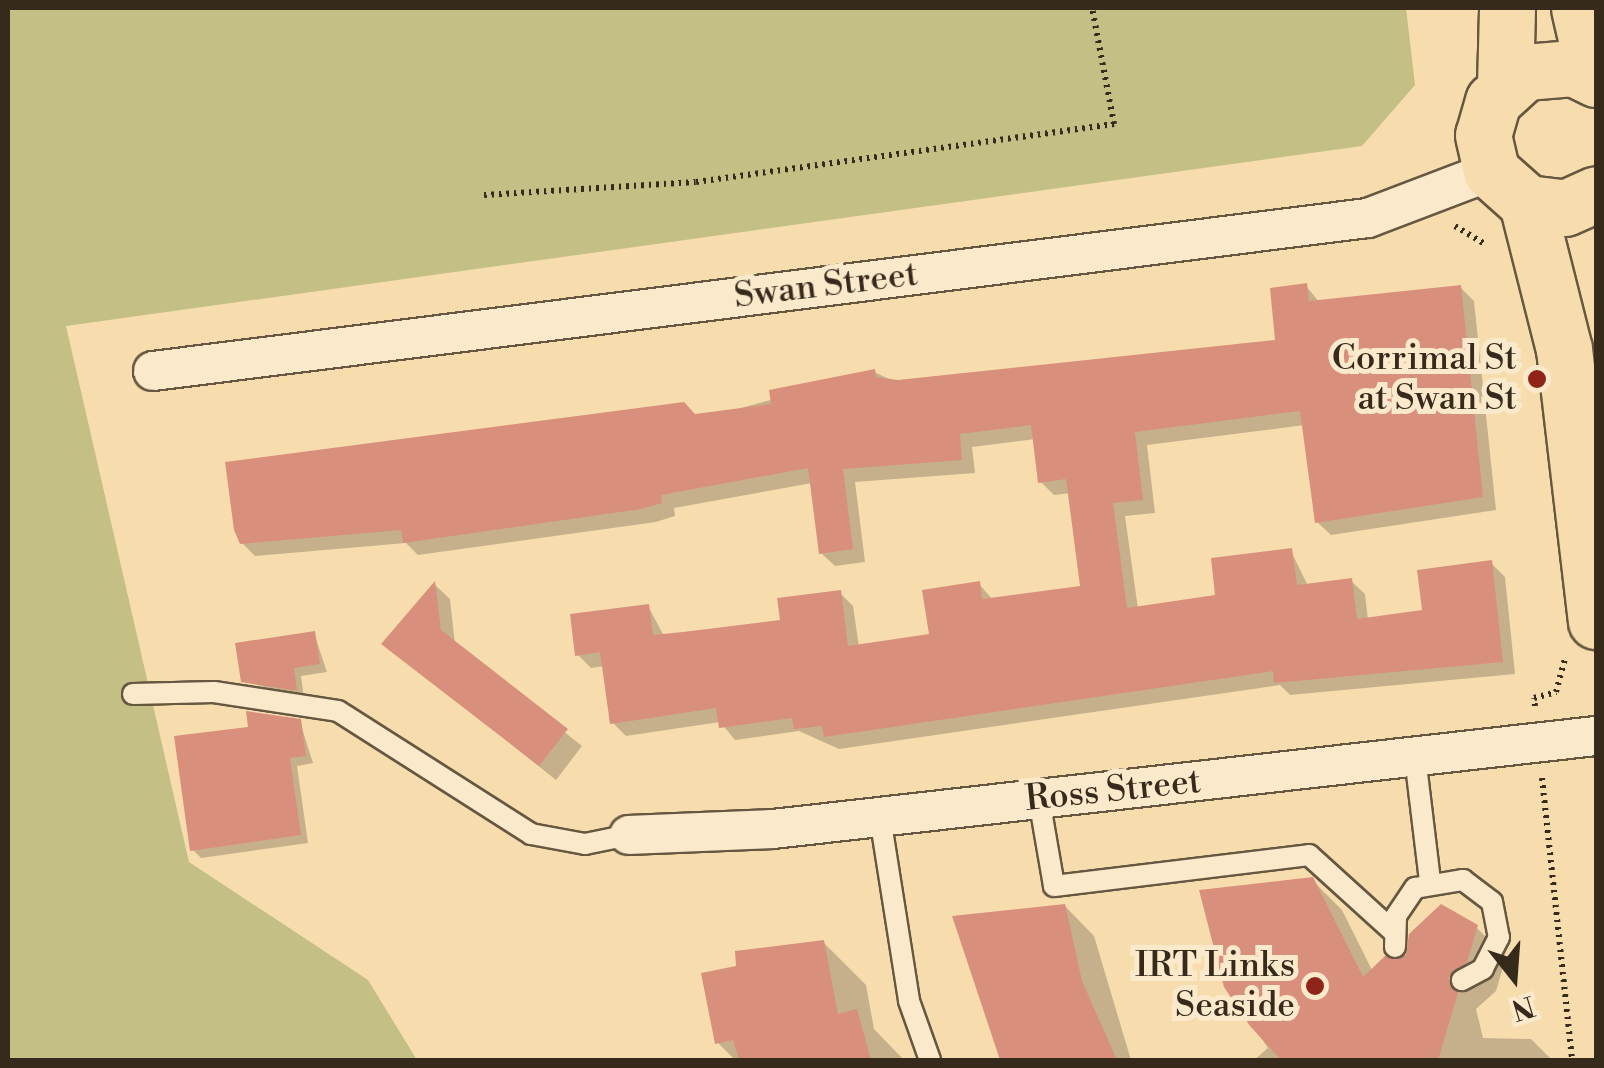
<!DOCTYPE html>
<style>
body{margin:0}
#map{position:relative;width:1604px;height:1068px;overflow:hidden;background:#f7ddae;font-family:"Libre Bodoni",serif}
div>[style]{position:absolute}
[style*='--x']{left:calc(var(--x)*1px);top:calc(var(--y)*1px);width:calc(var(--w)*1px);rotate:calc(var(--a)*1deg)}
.green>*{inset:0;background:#c4bf85}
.shadow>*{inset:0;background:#0003}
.building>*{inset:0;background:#d8907d}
.path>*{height:6px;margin-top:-3px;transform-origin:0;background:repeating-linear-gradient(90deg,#362a1d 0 2.5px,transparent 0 7.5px)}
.roads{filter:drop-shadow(2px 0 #665741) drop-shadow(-2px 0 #665741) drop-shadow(0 2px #665741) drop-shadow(0 -2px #665741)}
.lane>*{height:20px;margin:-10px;padding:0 10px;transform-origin:10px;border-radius:10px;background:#fae9ca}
.street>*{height:38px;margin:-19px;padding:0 19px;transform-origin:19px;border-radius:19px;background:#fae9ca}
.primary>*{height:55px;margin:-27.5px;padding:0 27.5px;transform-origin:27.5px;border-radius:27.5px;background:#f7ddae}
.dots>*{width:28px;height:28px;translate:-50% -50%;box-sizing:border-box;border:5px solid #fae9ca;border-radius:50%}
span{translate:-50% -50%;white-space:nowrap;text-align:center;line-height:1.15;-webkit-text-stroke:10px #fae9ca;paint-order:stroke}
.street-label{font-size:35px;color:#362a1d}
.poi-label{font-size:35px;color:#362a1d}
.right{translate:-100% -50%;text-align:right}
.frame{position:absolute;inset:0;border:10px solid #362a1d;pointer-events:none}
.north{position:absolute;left:1464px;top:928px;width:100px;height:100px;-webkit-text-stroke:8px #fae9ca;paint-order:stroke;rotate:163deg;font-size:28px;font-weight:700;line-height:40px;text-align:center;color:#362a1d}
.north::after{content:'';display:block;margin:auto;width:35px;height:45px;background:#362a1d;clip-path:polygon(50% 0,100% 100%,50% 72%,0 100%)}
</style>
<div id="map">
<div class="green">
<i style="clip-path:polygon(8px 8px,1406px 8px,1415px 85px,1362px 146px,66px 326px,189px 862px,368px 980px,417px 1060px,8px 1060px)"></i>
</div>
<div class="shadow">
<i style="clip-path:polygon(1306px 286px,1320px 303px,1460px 287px,1474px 301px,1496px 510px,1331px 535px,1317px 522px,1305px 425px,1147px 445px,1155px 513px,1125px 516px,1138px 609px,1218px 597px,1291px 551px,1308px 586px,1351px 581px,1365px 594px,1368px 620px,1425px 613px,1491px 563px,1505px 577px,1515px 674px,1290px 695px,1280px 685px,839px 749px,799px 731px,735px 740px,720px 722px,626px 736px,612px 722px,605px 666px,591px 668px,578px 655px,648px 606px,664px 636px,783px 622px,840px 593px,853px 606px,859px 647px,932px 637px,979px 584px,993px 600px,1083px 588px,1071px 493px,1054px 495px,1041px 482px,1035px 439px,972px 447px,975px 473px,855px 482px,865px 562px,835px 566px,821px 553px,812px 483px,674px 508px,675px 516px,656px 522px,418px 555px,406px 543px,255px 556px,242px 543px,874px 372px,898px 383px,1278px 342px)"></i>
<i style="clip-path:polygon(435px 585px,450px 599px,455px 645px,582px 746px,556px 780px,384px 643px)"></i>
<i style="clip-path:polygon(314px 633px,327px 672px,301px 676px,304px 698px,243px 681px)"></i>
<i style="clip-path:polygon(300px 722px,313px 763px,297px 766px,308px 843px,201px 858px,193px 850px)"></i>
<i style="clip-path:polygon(1312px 880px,1342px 910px,1373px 972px,1476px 927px,1506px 957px,1496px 991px,1476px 1009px,1483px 1038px,1531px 1039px,1552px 1060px,1254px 1060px,1268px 1048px,1228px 989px)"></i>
<i style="clip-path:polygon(1065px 906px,1094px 936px,1131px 1060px,1006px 1060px,992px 1035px)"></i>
<i style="clip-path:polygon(823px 942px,866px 985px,874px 1029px,904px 1060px,735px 1060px,717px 1042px)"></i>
</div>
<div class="building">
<i style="clip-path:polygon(1307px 283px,1309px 301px,1461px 285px,1483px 497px,1315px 523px,1300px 411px,1135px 432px,1143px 500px,1113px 503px,1127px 608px,1215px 595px,1211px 558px,1292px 548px,1297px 585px,1352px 578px,1357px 619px,1422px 610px,1417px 570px,1492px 560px,1503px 662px,1274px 683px,1273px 671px,824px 737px,822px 726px,794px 729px,792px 718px,719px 728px,716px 708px,610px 724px,600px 652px,575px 656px,570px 614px,649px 604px,653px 635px,683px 632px,780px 620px,777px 598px,841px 590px,848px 646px,929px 634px,922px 590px,980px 581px,982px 599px,1080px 586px,1066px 479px,1038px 483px,1031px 425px,960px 434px,962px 460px,843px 469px,853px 549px,819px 554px,808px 468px,661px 495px,662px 503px,641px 509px,403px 543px,401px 530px,240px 544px,234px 530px,225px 462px,684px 402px,695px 414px,771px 404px,769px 390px,875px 369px,876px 377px,898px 380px,1275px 340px,1270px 288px)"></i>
<i style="clip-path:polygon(435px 581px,441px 630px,568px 729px,539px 766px,381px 644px)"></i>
<i style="clip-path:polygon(315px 631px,320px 664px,294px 668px,297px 691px,241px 682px,235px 643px)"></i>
<i style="clip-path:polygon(246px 711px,301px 719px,306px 756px,290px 758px,301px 835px,190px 851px,174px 736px,248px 727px)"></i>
<i style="clip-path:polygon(1313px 877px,1363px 977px,1385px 956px,1406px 955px,1409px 934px,1441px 904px,1478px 925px,1467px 962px,1448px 978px,1458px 993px,1438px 1060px,1281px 1060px,1250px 1026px,1224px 987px,1199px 890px)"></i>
<i style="clip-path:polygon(1065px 904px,1082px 981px,1117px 1060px,1000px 1060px,952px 916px)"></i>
<i style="clip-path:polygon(824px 940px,838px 1014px,857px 1009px,871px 1060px,739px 1060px,733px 1040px,715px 1044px,701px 973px,736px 966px,735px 951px)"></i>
</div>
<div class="path">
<i style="--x:484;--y:195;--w:212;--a:-3.5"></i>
<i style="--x:696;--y:182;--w:422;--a:-7.9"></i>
<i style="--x:1114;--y:124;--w:118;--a:-100.7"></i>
<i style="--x:1455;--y:226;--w:37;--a:31"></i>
<i style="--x:1535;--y:706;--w:8;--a:-97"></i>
<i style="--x:1534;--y:698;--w:23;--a:-15"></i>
<i style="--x:1556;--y:692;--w:34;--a:-75"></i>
<i style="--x:1542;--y:778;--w:284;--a:83.9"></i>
</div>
<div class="roads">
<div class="lane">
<i style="--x:133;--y:694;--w:81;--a:-1.4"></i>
<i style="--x:214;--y:692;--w:125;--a:8.7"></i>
<i style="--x:338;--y:711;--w:229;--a:32.5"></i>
<i style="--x:531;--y:834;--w:55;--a:10.5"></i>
<i style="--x:585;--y:844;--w:45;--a:-11.6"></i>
<i style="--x:1415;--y:757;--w:125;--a:83.1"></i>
<i style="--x:1039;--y:799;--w:88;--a:80.2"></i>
<i style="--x:1054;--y:886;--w:257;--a:-6.9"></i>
<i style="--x:1309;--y:855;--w:115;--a:42.2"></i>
<i style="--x:880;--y:817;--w:186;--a:81"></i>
<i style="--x:909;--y:1001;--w:63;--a:70.4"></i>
<i style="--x:1395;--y:947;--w:31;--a:-88"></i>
<i style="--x:1396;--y:916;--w:34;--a:-56"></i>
<i style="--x:1415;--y:888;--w:49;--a:-9.5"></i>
<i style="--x:1463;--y:880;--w:36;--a:37"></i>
<i style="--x:1492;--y:902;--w:36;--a:79"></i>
<i style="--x:1499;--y:937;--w:36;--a:117"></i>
<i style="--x:1483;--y:969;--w:24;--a:152"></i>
</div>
<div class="street">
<i style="--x:153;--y:371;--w:1225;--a:-7.18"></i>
<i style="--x:1368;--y:218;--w:132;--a:-20.9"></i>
<i style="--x:629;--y:835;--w:144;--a:-2.4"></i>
<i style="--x:773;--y:829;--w:828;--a:-6.45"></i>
</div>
<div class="primary">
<i style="--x:1579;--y:8;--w:72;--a:77.1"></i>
<i style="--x:1596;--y:79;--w:25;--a:-154"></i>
<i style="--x:1573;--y:68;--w:48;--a:175.2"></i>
<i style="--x:1525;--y:72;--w:43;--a:137.8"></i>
<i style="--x:1493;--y:101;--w:35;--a:106"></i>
<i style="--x:1483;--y:135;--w:37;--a:77"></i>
<i style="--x:1491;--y:171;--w:48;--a:41.6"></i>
<i style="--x:1527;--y:203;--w:38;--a:7"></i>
<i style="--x:1565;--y:208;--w:34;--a:-24"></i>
<i style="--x:1505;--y:86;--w:78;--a:-88.5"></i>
<i style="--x:1527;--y:203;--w:151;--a:75.8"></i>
<i style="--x:1564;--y:349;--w:274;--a:83.3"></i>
</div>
</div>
<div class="dots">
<i style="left:1537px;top:379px;background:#8f2418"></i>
<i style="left:1315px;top:986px;background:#8f2418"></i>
</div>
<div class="street-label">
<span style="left:826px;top:286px;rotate:-7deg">Swan Street</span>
<span style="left:1113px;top:791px;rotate:-6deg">Ross Street</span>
</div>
<div class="poi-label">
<span class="right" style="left:1517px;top:379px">Corrimal St<br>at Swan St</span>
<span class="right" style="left:1295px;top:986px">IRT Links<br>Seaside</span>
</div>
<div class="frame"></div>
<div class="north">N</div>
</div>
